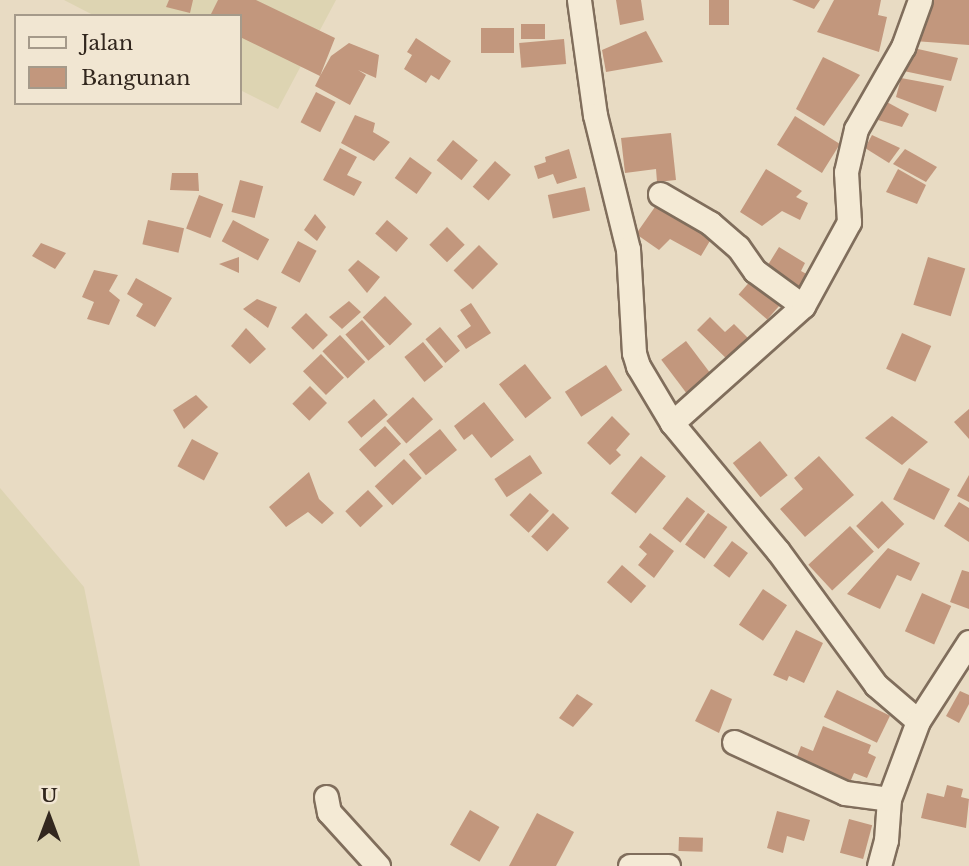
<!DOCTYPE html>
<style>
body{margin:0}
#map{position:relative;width:969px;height:866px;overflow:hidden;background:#e8dbc3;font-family:"Libre Baskerville",serif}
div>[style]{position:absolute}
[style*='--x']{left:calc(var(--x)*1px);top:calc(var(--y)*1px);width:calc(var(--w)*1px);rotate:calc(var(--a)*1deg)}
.farmland>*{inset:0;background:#ddd4b2}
.building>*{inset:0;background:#c2977d;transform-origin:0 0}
.roads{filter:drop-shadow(2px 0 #806e5c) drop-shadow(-2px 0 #806e5c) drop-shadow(0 2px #806e5c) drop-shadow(0 -2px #806e5c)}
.minor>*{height:23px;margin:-11.5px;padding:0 11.5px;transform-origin:11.5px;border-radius:11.5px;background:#f4ead5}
span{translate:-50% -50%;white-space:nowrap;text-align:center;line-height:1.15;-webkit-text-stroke:5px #f1e6d2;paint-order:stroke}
.legend{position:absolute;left:14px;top:14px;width:228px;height:91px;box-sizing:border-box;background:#f1e6d2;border:2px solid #a59a8a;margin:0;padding:9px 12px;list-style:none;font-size:21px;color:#32271e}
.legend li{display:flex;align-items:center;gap:14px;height:35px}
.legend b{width:35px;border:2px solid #a59a8a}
.north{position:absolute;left:14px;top:782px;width:70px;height:70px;-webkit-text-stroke:5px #f1e6d2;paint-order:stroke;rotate:0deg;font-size:19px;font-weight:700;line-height:28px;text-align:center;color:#32271e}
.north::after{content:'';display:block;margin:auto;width:24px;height:32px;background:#32271e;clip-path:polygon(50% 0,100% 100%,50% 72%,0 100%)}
</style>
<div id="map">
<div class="farmland">
<i style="clip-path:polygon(64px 0,336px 0,278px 109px,240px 90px,240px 16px,95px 16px)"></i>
<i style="clip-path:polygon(0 488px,84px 587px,140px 866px,0 866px)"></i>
</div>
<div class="building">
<i style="clip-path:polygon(169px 0,193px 0,190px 13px,166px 7px)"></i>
<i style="clip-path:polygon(218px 0,256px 0,335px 38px,320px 76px,331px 56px,349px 43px,379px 55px,376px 78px,358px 70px,366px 75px,350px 105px,315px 86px,320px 76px,240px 37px,240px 16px,210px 16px)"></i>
<i style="clip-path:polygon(616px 0,641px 0,644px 20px,620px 25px)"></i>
<i style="left:709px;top:0;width:20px;height:25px"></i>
<i style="clip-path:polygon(792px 0,820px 0,814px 9px)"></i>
<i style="clip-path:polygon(834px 0,881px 0,878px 15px,887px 17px,879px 52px,817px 32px)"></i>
<i style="clip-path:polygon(928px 0,969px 0,969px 45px,914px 41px)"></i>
<i style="left:521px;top:24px;width:24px;height:15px"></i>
<i style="left:481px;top:28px;width:33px;height:25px"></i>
<i style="clip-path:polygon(646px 31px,663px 62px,606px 72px,602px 50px)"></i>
<i style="clip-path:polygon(416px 38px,451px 61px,439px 80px,431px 75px,426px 83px,404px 69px,412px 55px,407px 52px)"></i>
<i style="left:564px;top:39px;width:25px;height:45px;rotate:85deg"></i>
<i style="clip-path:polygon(909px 47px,958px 58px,951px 81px,899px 70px)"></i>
<i style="clip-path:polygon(823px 57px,860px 75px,824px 126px,796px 109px)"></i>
<i style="clip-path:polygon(901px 78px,944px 86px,936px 112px,896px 97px)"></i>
<i style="left:316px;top:92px;width:22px;height:34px;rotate:27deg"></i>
<i style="clip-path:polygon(885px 101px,909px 114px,902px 127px,878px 120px)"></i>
<i style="clip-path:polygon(355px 115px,375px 123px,373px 132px,390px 142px,374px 161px,341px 143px)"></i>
<i style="left:795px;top:116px;width:53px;height:34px;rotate:32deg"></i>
<i style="clip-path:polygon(671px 133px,676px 180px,657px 182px,656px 169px,625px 173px,621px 138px)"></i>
<i style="clip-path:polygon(872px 135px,900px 148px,889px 163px,865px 148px)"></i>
<i style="left:453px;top:140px;width:32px;height:26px;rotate:39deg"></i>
<i style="clip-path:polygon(340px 148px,357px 157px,347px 175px,362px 182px,354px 196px,323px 180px)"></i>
<i style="clip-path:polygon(569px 149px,577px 178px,557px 184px,553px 174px,538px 179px,534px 166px,546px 162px,545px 157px)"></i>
<i style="clip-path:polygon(905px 149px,937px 167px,926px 182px,893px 164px)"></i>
<i style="left:410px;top:157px;width:27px;height:26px;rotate:36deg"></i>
<i style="left:495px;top:161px;width:21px;height:34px;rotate:41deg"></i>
<i style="clip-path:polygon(766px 169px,802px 191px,796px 197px,808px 203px,800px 220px,782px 211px,762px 226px,740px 212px)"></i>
<i style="clip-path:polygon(898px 169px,926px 185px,917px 204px,886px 192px)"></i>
<i style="clip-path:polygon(172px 173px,198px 173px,199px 191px,170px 190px)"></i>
<i style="left:240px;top:180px;width:24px;height:33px;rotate:15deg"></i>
<i style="left:585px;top:187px;width:24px;height:38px;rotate:78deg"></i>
<i style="left:199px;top:195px;width:26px;height:36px;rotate:21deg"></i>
<i style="clip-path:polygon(657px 204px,681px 220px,683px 216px,714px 234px,701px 256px,670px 239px,659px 250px,636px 234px)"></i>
<i style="clip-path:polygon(315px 214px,326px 227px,317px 241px,304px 230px)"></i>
<i style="left:148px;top:220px;width:37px;height:25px;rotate:13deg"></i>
<i style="left:233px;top:220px;width:41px;height:24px;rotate:28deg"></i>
<i style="left:387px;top:220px;width:28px;height:18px;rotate:41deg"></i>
<i style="left:447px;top:227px;width:25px;height:25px;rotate:45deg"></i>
<i style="left:298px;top:241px;width:21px;height:36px;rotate:28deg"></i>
<i style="clip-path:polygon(41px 243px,66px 253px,55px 269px,32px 256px)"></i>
<i style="left:479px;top:245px;width:27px;height:36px;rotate:45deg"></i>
<i style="clip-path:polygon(779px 247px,805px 263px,801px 271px,812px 277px,801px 295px,763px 273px)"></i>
<i style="clip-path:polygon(239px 257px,239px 273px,219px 264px)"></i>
<i style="left:928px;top:257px;width:39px;height:50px;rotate:17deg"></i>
<i style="clip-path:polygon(358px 260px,380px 277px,367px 293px,348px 270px)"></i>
<i style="clip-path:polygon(94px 270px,118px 275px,109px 291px,120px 300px,109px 325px,87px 319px,94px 302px,82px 297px)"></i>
<i style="clip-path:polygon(136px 278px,172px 298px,155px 327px,136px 316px,143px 304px,127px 294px)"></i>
<i style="left:753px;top:278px;width:38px;height:22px;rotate:41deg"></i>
<i style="left:385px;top:296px;width:39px;height:31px;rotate:46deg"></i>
<i style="clip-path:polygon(257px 299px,277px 307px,268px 328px,243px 309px)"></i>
<i style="clip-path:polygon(349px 301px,361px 312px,342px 329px,329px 317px)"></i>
<i style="clip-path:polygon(471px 303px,491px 333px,466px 349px,457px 336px,471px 326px,460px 310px)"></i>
<i style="left:306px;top:313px;width:31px;height:21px;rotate:45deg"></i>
<i style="clip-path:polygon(710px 317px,725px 332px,734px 324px,752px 342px,731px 363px,697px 330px)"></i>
<i style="left:362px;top:320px;width:35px;height:22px;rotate:49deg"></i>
<i style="left:440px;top:327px;width:31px;height:19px;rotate:50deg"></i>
<i style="clip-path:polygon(246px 328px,266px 349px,250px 364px,231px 346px)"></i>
<i style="left:902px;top:333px;width:32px;height:39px;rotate:24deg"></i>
<i style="left:340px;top:335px;width:37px;height:24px;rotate:47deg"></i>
<i style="left:686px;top:341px;width:48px;height:31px;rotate:53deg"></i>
<i style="left:423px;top:342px;width:32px;height:24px;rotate:51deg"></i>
<i style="left:321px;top:354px;width:33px;height:25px;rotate:46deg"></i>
<i style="left:525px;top:364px;width:43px;height:33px;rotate:52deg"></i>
<i style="left:606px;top:365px;width:30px;height:49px;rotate:57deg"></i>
<i style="left:310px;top:386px;width:24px;height:25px;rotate:45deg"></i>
<i style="clip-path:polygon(196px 395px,208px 407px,184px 429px,173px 410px)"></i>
<i style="left:413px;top:397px;width:30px;height:36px;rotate:48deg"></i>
<i style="left:374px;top:399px;width:21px;height:35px;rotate:49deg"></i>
<i style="clip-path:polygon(484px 402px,514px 440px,491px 458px,472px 434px,464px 440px,454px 426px)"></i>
<i style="clip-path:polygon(969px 409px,969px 439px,954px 422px)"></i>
<i style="clip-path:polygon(612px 416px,630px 434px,616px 450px,621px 455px,610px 465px,587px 443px)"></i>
<i style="clip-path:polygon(892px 416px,928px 442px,902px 465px,865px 438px)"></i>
<i style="left:385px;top:426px;width:24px;height:35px;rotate:48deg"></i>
<i style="left:440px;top:429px;width:27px;height:40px;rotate:51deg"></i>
<i style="left:192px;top:439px;width:30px;height:31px;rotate:28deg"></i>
<i style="left:760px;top:441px;width:44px;height:35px;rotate:51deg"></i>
<i style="left:530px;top:455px;width:22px;height:43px;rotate:56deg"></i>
<i style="left:641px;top:456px;width:32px;height:48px;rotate:39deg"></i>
<i style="clip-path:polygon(819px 456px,854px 495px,805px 537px,780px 509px,803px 489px,794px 478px)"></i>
<i style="left:404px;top:459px;width:26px;height:40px;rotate:47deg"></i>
<i style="left:909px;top:468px;width:46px;height:35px;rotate:27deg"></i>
<i style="clip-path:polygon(309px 472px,319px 499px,334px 513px,322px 524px,308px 512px,286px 527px,269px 507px)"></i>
<i style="clip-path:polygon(969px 475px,969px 502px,957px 496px)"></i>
<i style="left:368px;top:490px;width:22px;height:31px;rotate:47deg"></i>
<i style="left:530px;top:493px;width:26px;height:30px;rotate:43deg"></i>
<i style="left:687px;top:497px;width:23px;height:40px;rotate:38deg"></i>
<i style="left:882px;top:501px;width:32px;height:36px;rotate:46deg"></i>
<i style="clip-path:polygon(959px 502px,969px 508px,969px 542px,944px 526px)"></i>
<i style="left:553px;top:513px;width:22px;height:32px;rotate:43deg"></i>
<i style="left:708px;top:513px;width:24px;height:39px;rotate:36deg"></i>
<i style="left:850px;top:526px;width:35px;height:57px;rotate:47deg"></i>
<i style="clip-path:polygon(650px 533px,674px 551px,654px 578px,638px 565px,647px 554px,639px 547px)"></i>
<i style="left:732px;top:541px;width:20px;height:31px;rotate:37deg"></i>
<i style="clip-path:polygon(888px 548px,920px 563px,911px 581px,897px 575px,880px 609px,847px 594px)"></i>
<i style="left:622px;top:565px;width:32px;height:23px;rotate:41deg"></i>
<i style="clip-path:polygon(962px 570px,969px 572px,969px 609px,950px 602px)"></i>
<i style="left:763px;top:589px;width:29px;height:43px;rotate:34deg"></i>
<i style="left:922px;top:593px;width:32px;height:42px;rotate:24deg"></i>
<i style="clip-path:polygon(796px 630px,823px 643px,804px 683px,789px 676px,787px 681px,773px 675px)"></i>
<i style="clip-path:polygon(711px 689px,732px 699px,719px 733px,695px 721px)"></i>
<i style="left:837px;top:690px;width:59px;height:30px;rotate:26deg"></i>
<i style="clip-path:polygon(960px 691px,969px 695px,969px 704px,959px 723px,946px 716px)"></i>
<i style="clip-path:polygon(577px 694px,593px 704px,573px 727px,559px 718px)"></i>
<i style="clip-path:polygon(823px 726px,871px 745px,868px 753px,876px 757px,867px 778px,854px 773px,847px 789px,793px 767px,801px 746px,813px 751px)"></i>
<i style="clip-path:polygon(947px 785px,963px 789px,961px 797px,969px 799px,966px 828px,921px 818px,927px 793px,944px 797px)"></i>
<i style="left:470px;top:810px;width:34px;height:40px;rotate:30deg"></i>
<i style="clip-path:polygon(777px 811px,810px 820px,804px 841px,787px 836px,783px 853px,767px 848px)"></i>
<i style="clip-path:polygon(537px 813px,574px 832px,556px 866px,509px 866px)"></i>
<i style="left:849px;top:819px;width:24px;height:35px;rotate:15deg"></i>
<i style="left:679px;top:837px;width:24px;height:14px;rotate:2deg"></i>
</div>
<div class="roads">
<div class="minor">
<i style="--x:579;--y:0;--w:116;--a:82.1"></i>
<i style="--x:595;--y:115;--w:138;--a:76.2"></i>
<i style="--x:628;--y:249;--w:104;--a:86.7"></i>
<i style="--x:634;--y:353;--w:14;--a:73"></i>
<i style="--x:638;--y:366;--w:66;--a:59.2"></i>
<i style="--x:672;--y:423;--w:166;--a:50.4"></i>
<i style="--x:778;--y:551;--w:166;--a:53.8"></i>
<i style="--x:876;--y:685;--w:55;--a:40.6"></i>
<i style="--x:660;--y:194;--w:58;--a:30.1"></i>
<i style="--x:710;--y:223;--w:37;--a:41"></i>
<i style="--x:738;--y:247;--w:29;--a:55"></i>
<i style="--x:755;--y:271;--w:59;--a:36.1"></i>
<i style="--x:672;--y:423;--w:176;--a:-41.8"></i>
<i style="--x:803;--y:306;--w:96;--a:-61.3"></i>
<i style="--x:849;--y:222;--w:50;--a:-93.4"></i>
<i style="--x:846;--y:172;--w:44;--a:-76.9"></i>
<i style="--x:856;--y:129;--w:95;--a:-60.2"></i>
<i style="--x:903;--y:47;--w:50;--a:-70.1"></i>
<i style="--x:734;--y:742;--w:122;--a:24.7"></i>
<i style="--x:845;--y:793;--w:44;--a:7.8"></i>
<i style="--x:326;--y:797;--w:15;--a:79"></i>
<i style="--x:329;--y:812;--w:73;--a:47.8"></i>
<i style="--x:630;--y:866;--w:38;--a:0"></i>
<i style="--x:879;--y:866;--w:27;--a:-75"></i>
<i style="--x:886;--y:840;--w:41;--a:-85.8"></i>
<i style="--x:889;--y:799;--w:83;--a:-69.6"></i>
<i style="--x:918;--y:721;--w:94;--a:-57.2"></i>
</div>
</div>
<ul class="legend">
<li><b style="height:9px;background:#f4ead5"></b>Jalan</li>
<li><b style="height:19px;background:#c2977d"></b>Bangunan</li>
</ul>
<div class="north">U</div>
</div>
